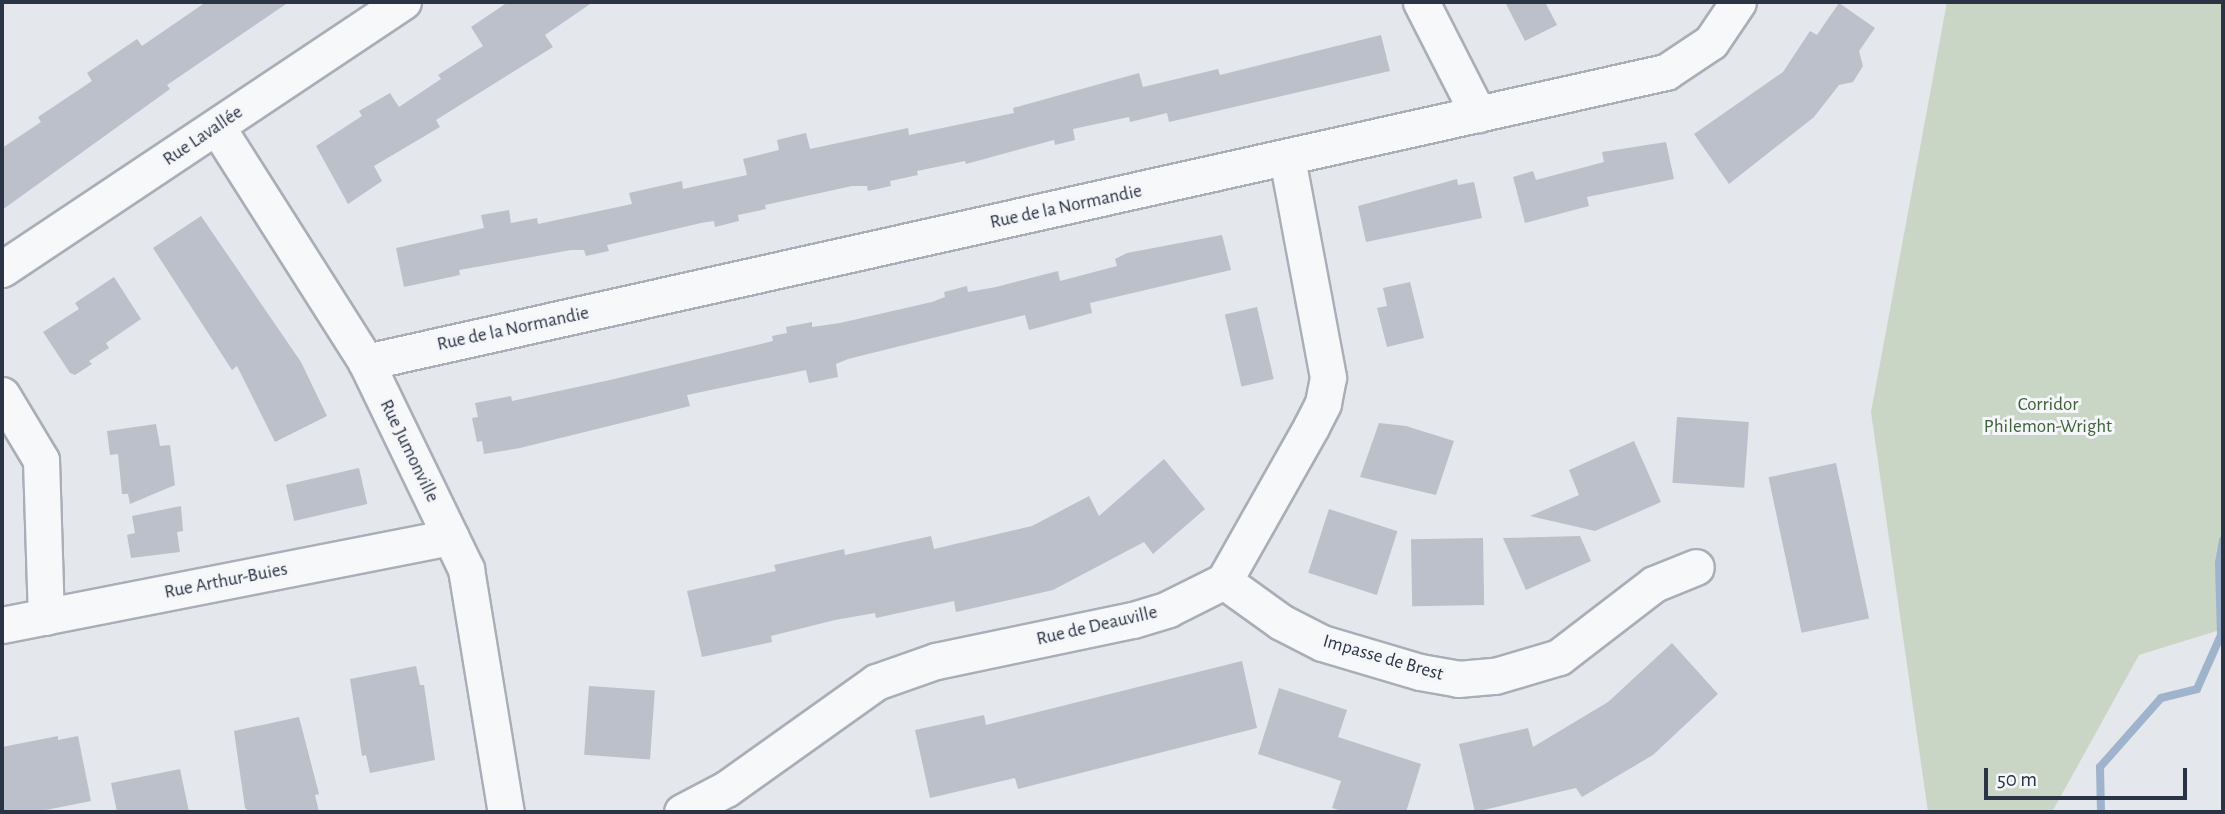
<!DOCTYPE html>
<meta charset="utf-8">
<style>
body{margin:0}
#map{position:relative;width:2225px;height:814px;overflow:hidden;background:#e4e7ec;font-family:"Alegreya Sans",sans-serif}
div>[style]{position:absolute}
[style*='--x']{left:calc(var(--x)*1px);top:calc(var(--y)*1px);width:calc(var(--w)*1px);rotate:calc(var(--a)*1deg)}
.green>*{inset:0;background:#c9d6c5}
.stream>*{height:8px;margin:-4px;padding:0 4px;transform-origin:4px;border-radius:4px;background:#9fb4cc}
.building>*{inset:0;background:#bbc0ca;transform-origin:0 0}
.roads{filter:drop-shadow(2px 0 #a9aeb7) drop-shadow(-2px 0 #a9aeb7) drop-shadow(0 2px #a9aeb7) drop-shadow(0 -2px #a9aeb7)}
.minor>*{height:35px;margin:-17.5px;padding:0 17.5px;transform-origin:17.5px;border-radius:17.5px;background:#f7f8fa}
span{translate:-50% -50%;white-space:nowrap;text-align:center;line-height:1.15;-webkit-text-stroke:6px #f4f6f9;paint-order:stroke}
.street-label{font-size:19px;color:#2b3445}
.park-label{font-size:19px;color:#3f6138}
.frame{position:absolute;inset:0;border:4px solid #2b3445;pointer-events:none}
.scale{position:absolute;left:1984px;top:768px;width:203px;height:32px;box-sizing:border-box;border:4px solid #2b3445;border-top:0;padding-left:9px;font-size:21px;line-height:24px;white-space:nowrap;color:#2b3445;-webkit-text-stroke:5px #f4f6f9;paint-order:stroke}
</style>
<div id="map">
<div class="green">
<i style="clip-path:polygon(1947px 2px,2223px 2px,2223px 629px,2139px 655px,2052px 812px,1928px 812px,1871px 412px)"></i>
</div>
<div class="stream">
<i style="--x:2101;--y:812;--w:45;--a:-91.3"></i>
<i style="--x:2100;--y:767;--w:92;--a:-48.5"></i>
<i style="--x:2161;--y:698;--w:37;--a:-14"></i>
<i style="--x:2197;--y:689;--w:59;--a:-66"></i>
<i style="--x:2221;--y:635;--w:72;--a:-91.6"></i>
<i style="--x:2219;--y:563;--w:23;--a:-80"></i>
</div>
<div class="building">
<i style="clip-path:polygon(206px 2px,289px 2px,167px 85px,170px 89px,2px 210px,2px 148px,41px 122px,38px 117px,92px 81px,87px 73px,137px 39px,142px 46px)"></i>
<i style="clip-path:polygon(508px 2px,593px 2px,545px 35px,553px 47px,436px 120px,440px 127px,374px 166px,382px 181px,348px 204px,316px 146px,362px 116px,359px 111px,390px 93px,399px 107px,441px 79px,438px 75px,483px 46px,471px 27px)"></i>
<i style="clip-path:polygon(1505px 2px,1545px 2px,1557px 25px,1525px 41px)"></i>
<i style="clip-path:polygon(1839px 3px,1875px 28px,1859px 51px,1863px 66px,1853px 82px,1839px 85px,1814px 117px,1729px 184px,1694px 134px,1783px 72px,1810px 31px,1817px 35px)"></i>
<i style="clip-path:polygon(1381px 35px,1390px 71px,1169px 122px,1167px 113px,1130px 122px,1129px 117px,1073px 129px,1075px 140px,1055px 145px,1054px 140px,966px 164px,965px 161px,917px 171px,918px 175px,890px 181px,891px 186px,868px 191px,867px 186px,852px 186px,765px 205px,766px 209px,738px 215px,739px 221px,715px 227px,714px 221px,701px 223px,607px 245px,609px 251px,586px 256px,584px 250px,571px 250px,459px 270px,460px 275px,404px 287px,396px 248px,484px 228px,481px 215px,509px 210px,511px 223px,537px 218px,538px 224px,632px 204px,629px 193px,682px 181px,683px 189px,747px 175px,743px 159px,779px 150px,777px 140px,806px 133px,810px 149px,908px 128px,909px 135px,1014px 113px,1013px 108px,1139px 73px,1143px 87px,1218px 69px,1220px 75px)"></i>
<i style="clip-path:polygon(1666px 142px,1674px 179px,1587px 197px,1589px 206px,1525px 223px,1513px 177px,1533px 171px,1536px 180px,1604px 162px,1602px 152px)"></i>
<i style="clip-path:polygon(1457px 179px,1458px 185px,1474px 182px,1482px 218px,1366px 242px,1358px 206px)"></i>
<i style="clip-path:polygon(201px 216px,301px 362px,327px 416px,275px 442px,237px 366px,232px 370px,153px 248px)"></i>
<i style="clip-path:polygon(1222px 235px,1231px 270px,1090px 303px,1092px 313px,1029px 330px,1025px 315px,848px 359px,836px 364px,838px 377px,809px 383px,806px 370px,687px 395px,690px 406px,520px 448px,484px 454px,482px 441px,477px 442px,472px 418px,478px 417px,475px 403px,511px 396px,512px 401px,610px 380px,773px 341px,772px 336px,787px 333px,786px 327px,812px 322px,812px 327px,840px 323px,932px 302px,945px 297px,944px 292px,967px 286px,968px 292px,996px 287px,1058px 271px,1060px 281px,1117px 266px,1115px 259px,1127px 253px)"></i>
<i style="clip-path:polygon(114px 277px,141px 319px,106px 343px,109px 348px,89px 361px,92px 364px,75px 375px,70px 373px,43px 332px,79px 309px,75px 303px)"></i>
<i style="clip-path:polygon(1410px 282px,1424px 338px,1387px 347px,1377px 308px,1387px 306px,1383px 288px)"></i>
<i style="left:1257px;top:307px;width:74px;height:33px;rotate:77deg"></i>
<i style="left:1677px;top:417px;width:72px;height:66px;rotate:4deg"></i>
<i style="clip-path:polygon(1379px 423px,1406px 426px,1454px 441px,1436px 495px,1360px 477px)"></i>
<i style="clip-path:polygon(156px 424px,160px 446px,170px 445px,175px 485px,130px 504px,128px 494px,122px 494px,118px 454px,110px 455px,107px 431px)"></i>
<i style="clip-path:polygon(1634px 441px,1661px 502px,1595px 531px,1530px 516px,1579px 495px,1569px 470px)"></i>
<i style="clip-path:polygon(1164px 459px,1205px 509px,1153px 554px,1144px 542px,1053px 590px,956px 612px,954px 601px,876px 618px,875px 613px,835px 620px,771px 636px,772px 642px,702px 657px,687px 591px,776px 571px,774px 565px,844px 549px,845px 555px,931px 536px,934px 549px,1032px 526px,1089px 496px,1099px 516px)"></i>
<i style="left:1836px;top:463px;width:159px;height:69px;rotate:78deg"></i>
<i style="left:359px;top:468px;width:37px;height:75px;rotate:77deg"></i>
<i style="clip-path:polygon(181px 506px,183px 531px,177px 532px,180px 552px,131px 558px,127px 535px,135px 533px,132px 516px)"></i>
<i style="left:1329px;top:509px;width:72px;height:67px;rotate:18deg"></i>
<i style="clip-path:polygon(1580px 536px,1591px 561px,1526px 590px,1503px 538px)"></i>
<i style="left:1483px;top:538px;width:67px;height:72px;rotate:89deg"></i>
<i style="clip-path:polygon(1672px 643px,1718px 694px,1653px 755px,1582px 797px,1576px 788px,1475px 812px,1459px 744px,1528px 728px,1533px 747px,1608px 702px)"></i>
<i style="clip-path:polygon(1242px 661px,1257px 728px,1018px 789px,1015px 778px,930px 798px,915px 730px,984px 715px,986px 725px)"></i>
<i style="clip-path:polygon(416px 666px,420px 685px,424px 685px,435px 760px,370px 773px,366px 755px,362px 756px,350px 679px)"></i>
<i style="left:589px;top:686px;width:66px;height:69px;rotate:4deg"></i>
<i style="clip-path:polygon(1279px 688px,1347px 710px,1338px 737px,1421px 764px,1406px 812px,1345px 812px,1332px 808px,1341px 781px,1258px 754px)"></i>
<i style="clip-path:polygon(299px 717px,319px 794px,315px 795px,319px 812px,250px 812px,245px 808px,234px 731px)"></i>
<i style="clip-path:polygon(58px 736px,58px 740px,78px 736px,91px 801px,36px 812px,2px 812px,2px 747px)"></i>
<i style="clip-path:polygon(180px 769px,189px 812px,117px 812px,111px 783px)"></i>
</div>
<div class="roads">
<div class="minor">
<i style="--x:1421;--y:2;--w:126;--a:63"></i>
<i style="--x:217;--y:127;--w:278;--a:57.6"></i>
<i style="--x:366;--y:362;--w:230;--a:64.2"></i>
<i style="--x:466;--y:569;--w:246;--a:80.7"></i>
<i style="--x:2;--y:269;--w:482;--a:-33.7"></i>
<i style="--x:366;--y:362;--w:1332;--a:-12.58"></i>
<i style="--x:1666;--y:72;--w:54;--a:-33.7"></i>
<i style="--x:1711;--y:42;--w:48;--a:-56"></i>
<i style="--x:2;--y:395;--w:76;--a:59"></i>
<i style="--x:41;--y:460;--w:157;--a:88.2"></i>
<i style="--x:1224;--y:581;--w:70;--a:35.7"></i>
<i style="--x:1281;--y:622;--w:46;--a:27.1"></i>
<i style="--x:1322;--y:643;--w:102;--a:16.5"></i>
<i style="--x:1420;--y:672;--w:39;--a:10"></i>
<i style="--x:1458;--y:679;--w:37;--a:-5"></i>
<i style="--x:1495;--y:676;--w:67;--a:-16.5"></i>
<i style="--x:1559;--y:657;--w:120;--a:-37.5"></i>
<i style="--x:1654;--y:584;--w:45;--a:-22"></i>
<i style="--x:2;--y:625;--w:457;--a:-11.1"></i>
<i style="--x:682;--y:812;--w:50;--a:-27.6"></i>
<i style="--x:726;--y:789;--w:184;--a:-35.5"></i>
<i style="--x:876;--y:682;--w:64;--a:-19.3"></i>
<i style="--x:936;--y:661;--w:201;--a:-11.8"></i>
<i style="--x:1133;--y:620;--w:37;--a:-17"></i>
<i style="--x:1168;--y:609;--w:63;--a:-26.6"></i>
<i style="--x:1224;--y:581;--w:177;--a:-60.5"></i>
<i style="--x:1311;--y:427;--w:27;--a:-63"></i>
<i style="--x:1323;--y:403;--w:26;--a:-79"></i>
<i style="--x:1328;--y:377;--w:223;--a:-100.6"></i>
</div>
</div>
<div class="street-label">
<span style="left:203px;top:136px;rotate:-34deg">Rue Lavallée</span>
<span style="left:1066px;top:207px;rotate:-12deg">Rue de la Normandie</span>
<span style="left:513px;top:329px;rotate:-12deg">Rue de la Normandie</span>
<span style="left:409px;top:451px;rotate:64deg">Rue Jumonville</span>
<span style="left:226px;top:581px;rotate:-11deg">Rue Arthur-Buies</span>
<span style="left:1097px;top:626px;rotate:-13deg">Rue de Deauville</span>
<span style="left:1383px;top:658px;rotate:16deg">Impasse de Brest</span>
</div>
<div class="park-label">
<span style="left:2048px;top:416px">Corridor<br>Philemon-Wright</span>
</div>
<div class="frame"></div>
<div class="scale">50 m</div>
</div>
